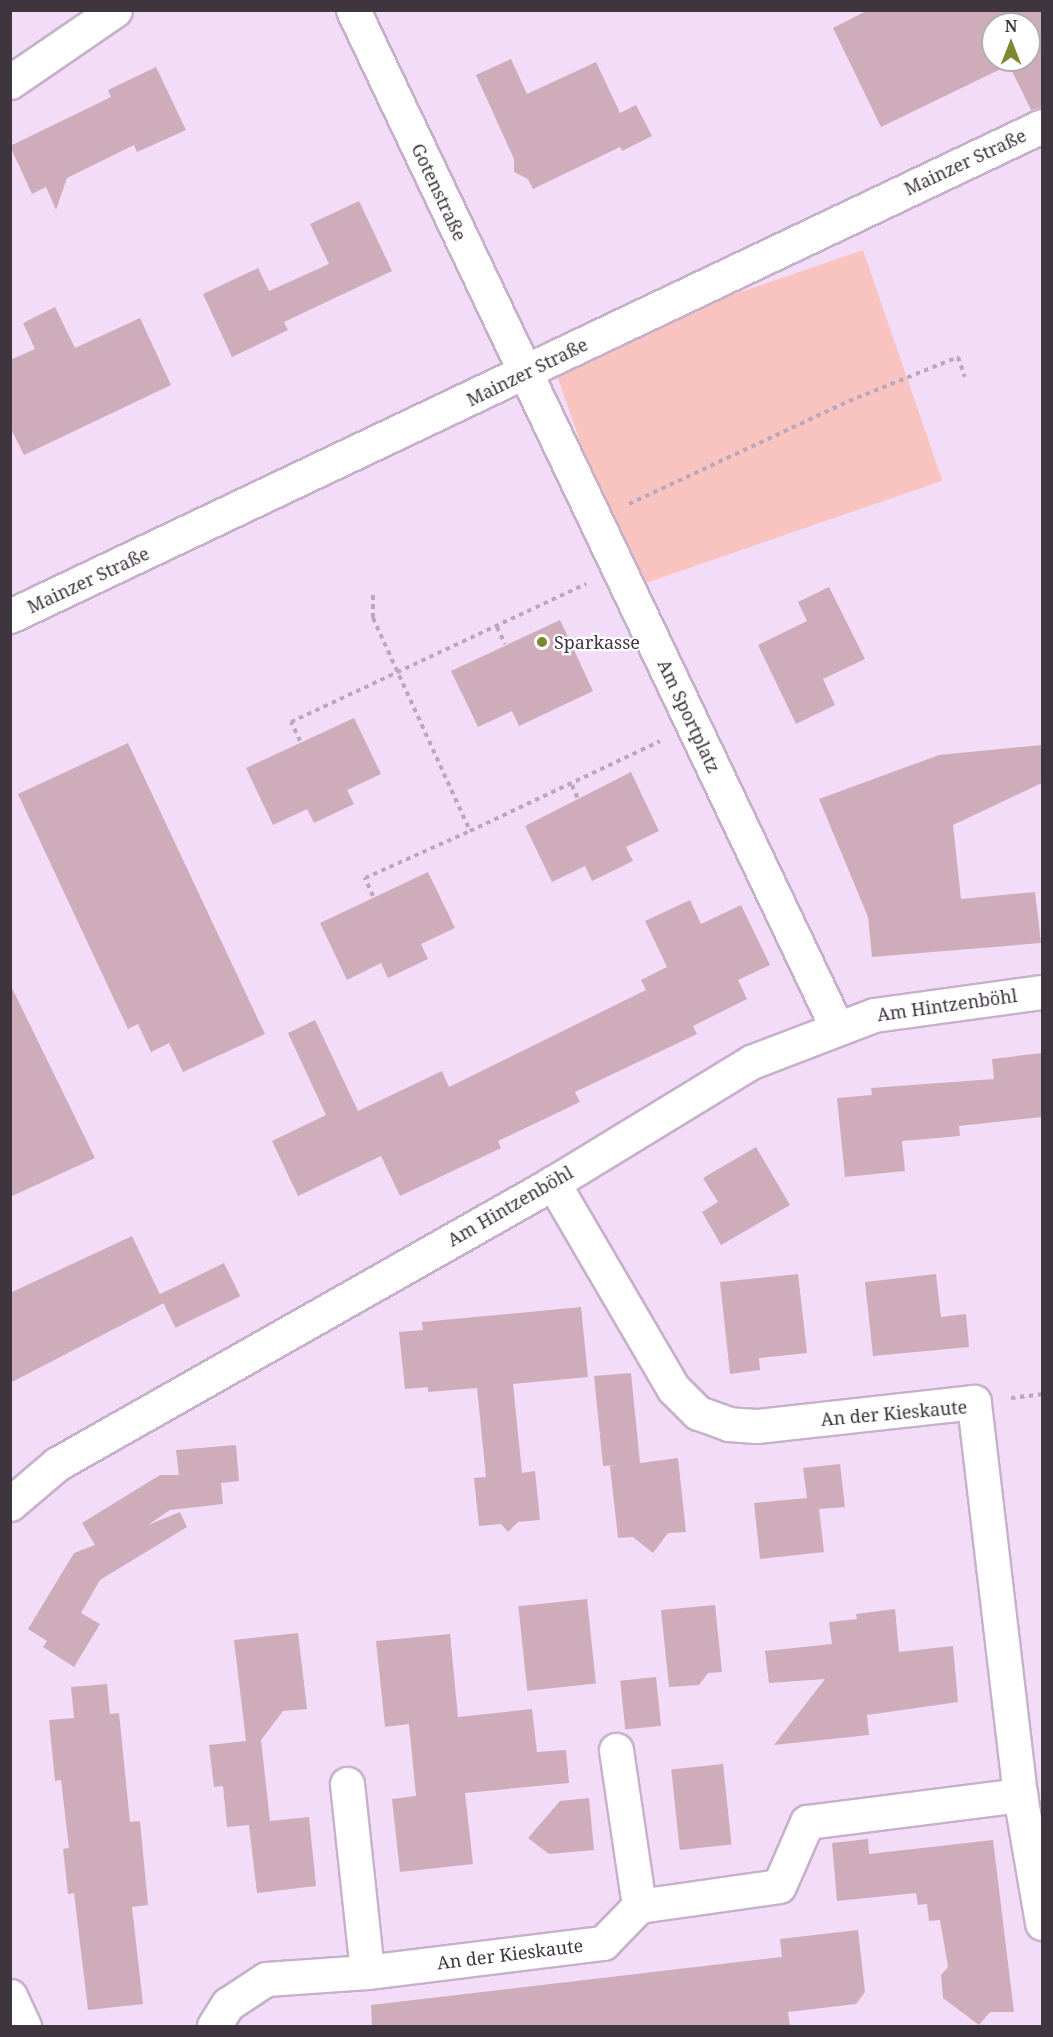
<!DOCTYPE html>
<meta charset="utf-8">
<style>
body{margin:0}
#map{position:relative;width:1053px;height:2037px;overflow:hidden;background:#f3dcf7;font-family:"Noto Serif",serif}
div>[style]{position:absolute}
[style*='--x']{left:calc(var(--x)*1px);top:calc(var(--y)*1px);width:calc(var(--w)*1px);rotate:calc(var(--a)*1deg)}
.green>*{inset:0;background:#f9c3c0;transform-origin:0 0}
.building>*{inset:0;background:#cfacba;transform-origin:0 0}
.path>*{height:4px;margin-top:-2px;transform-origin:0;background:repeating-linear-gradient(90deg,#b9a7bd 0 4.5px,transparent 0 9px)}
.roads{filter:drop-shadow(2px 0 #c7b1ca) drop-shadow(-2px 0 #c7b1ca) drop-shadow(0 2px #c7b1ca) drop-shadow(0 -2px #c7b1ca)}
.minor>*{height:33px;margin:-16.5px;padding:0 16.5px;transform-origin:16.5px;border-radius:16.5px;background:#fff}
.dots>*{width:16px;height:16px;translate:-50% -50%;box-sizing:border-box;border:3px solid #fff;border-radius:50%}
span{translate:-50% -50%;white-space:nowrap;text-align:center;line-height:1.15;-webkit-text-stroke:4.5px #fff;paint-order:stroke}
.street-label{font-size:18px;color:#3e353f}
.poi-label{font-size:18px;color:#3e353f}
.left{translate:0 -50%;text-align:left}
.frame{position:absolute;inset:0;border:12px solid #3e353f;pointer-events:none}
.north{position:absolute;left:981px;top:12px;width:60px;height:60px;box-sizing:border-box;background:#fff;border:2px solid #b2aeb2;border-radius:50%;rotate:0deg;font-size:16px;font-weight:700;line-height:24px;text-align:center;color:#3e353f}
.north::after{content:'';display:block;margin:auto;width:21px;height:27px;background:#808732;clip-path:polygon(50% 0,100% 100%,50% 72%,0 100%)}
</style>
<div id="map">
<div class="green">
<i style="left:863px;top:250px;width:244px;height:330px;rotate:71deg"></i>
</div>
<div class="building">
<i style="clip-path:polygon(evenodd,868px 10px,1042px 10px,1042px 107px,1031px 110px,1009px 65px,881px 127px,833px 28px,868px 10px,993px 24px,1029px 24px,1029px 60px,993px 60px,993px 24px)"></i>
<i style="clip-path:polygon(511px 59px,527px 94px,596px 62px,620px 113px,636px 105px,652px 136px,622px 151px,620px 147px,533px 189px,528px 179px,514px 172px,514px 159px,476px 75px)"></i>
<i style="clip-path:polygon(156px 67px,186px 130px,137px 152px,134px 145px,67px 178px,56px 210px,46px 187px,32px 194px,10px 146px,111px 97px,108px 90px)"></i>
<i style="clip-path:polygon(359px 201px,392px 271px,284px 322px,288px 330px,232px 357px,203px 294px,258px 268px,269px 291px,329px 264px,310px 224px)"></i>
<i style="clip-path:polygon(55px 307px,75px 348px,140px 318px,171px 385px,24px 455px,10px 427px,10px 360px,35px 349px,23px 323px)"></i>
<i style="clip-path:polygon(829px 587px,865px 659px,823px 679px,835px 705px,796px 724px,758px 645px,807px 621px,798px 602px)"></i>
<i style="clip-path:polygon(560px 620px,593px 691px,519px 726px,512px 711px,478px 727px,451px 671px)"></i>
<i style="clip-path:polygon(354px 718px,381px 774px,347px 790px,354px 804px,314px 823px,307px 809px,273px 825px,246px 768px)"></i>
<i style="clip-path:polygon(128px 743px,265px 1034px,183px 1072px,169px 1043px,151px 1052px,138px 1024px,128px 1029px,18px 794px)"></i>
<i style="clip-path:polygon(1042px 745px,1042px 783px,953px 825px,961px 899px,1035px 892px,1041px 943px,872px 957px,868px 917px,819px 799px,939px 755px)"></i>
<i style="clip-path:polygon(631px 772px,659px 831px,626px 847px,633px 861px,592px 881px,585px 866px,552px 882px,525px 826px)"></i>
<i style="clip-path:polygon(428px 872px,455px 928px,421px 944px,428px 959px,388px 978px,381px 963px,347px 980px,320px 923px)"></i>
<i style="clip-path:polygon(690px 900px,701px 924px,741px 905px,770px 965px,738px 980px,747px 999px,693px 1026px,697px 1034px,575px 1092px,580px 1102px,498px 1141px,501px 1148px,400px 1196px,381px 1156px,298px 1196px,272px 1141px,326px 1115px,288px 1033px,315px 1020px,358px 1111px,442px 1071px,449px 1087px,646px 990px,641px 980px,667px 967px,645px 921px)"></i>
<i style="clip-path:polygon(10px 984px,95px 1158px,10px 1197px)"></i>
<i style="clip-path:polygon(1042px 1053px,1042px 1117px,959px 1126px,960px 1136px,902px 1141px,905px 1171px,845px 1177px,837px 1098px,872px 1095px,871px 1088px,994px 1079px,992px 1059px)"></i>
<i style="clip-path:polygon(756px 1147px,790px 1205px,721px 1245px,702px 1212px,718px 1202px,703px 1178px)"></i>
<i style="clip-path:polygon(132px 1236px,164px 1303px,10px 1383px,10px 1293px)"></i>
<i style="left:224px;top:1263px;width:37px;height:72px;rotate:64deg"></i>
<i style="clip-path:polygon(798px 1274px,807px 1353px,759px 1358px,760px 1370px,730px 1374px,720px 1282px)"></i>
<i style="clip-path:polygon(936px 1274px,941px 1317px,966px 1314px,969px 1347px,873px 1356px,865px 1282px)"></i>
<i style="clip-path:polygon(581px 1307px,588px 1377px,513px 1384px,522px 1473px,535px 1471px,540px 1520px,518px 1522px,508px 1532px,501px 1524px,479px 1526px,474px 1478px,486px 1477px,477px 1388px,428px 1392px,428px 1387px,405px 1389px,399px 1332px,423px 1330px,422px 1322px)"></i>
<i style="clip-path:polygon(631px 1373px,640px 1463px,678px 1458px,686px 1532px,668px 1533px,653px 1553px,633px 1537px,618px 1538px,610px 1466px,618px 1465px,603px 1466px,594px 1376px)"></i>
<i style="clip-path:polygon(236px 1445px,239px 1481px,221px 1483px,223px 1504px,170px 1510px,148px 1525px,180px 1512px,187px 1527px,100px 1580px,81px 1613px,100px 1624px,74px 1667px,43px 1647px,47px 1641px,28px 1629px,74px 1553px,95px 1545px,82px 1523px,160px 1475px,179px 1475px,176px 1450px)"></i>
<i style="clip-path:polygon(840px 1464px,845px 1507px,819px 1509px,824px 1552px,760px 1559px,754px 1503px,807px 1498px,803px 1468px)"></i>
<i style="left:587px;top:1599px;width:85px;height:69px;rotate:84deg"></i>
<i style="clip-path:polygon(715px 1605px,722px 1672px,708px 1673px,699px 1685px,669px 1687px,661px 1610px)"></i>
<i style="clip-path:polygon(895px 1609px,899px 1652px,953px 1646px,958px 1702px,867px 1715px,869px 1735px,774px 1745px,825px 1679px,769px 1683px,765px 1651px,832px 1644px,829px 1622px,857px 1619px,856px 1614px)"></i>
<i style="clip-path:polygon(298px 1633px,307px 1709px,283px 1711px,261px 1740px,270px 1821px,309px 1817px,316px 1886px,257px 1893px,249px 1825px,227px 1827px,223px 1786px,214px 1787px,209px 1745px,246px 1741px,234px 1640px)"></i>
<i style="clip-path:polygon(450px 1634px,458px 1717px,532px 1709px,537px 1752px,566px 1750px,569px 1783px,465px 1793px,473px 1864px,400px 1872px,392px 1799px,416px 1796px,409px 1724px,385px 1727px,376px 1641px)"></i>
<i style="left:656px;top:1677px;width:49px;height:36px;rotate:84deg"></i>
<i style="clip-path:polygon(107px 1684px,110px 1714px,119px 1713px,130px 1822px,140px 1821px,148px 1905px,132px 1907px,143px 2004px,88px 2010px,74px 1893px,68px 1894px,63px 1849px,69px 1848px,61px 1780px,55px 1781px,49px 1720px,74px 1718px,71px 1687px)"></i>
<i style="left:723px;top:1764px;width:81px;height:52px;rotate:84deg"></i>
<i style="clip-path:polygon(589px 1798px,594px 1850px,549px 1854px,528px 1838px,560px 1801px)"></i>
<i style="clip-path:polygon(868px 1839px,869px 1854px,993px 1840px,1014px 2012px,990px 2012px,979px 2025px,943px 1998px,941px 1975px,948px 1967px,940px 1920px,929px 1921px,927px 1904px,918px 1905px,916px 1893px,837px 1901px,832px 1843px)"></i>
<i style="clip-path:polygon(858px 1930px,865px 1992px,856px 2004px,788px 2012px,790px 2026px,372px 2026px,371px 2005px,782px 1957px,780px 1939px)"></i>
</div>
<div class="path">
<i style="--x:629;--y:504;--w:243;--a:-25.1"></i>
<i style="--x:849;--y:401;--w:118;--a:-22"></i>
<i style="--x:958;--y:357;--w:21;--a:71"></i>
<i style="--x:373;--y:595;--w:23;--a:90"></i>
<i style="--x:373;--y:618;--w:234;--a:65.5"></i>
<i style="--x:470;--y:831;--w:210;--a:-25.3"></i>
<i style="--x:497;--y:627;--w:19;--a:65"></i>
<i style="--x:300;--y:741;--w:21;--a:-115"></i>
<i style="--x:291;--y:722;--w:326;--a:-25.1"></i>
<i style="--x:572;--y:785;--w:15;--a:67"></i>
<i style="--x:373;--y:896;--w:20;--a:-114"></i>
<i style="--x:365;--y:878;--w:115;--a:-24.1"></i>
<i style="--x:1011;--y:1398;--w:31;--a:-7"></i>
</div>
<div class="roads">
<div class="minor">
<i style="--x:353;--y:10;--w:1125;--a:64.57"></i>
<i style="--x:10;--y:82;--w:127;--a:-34.4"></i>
<i style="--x:10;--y:616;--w:1142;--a:-25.4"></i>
<i style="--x:10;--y:1504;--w:62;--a:-40.4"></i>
<i style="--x:57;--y:1464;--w:570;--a:-29.53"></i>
<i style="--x:553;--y:1183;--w:232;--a:-31.4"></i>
<i style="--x:751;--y:1062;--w:132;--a:-20.9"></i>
<i style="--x:874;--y:1015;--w:170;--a:-7.8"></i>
<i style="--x:616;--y:1750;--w:158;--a:81.6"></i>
<i style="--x:347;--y:1784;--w:189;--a:83.9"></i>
<i style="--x:1020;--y:1795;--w:130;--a:80.2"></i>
<i style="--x:10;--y:1996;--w:33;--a:65"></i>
<i style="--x:214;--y:2026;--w:26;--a:-58"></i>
<i style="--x:228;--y:2004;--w:45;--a:-33.3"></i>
<i style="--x:266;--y:1979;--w:101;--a:-4"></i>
<i style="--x:367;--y:1972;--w:238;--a:-7"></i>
<i style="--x:603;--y:1943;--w:52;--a:-45.8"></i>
<i style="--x:639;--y:1906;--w:141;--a:-8.1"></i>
<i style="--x:779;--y:1886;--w:70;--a:-66.4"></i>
<i style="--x:807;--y:1822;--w:215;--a:-7.2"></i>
<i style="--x:1020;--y:1795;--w:396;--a:-96.7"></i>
<i style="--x:974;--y:1402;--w:219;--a:173.7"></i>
<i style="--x:756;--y:1426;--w:27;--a:-176"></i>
<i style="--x:729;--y:1424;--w:33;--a:-160"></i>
<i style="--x:698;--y:1413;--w:35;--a:-135"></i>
<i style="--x:673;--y:1388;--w:238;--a:-120.3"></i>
</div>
</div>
<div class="dots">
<i style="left:542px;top:642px;background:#808732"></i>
</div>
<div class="street-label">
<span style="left:965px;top:162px;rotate:-25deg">Mainzer Straße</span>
<span style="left:439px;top:192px;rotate:65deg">Gotenstraße</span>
<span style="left:527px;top:372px;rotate:-26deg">Mainzer Straße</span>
<span style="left:88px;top:580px;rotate:-25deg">Mainzer Straße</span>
<span style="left:689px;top:716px;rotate:65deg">Am Sportplatz</span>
<span style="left:947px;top:1005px;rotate:-8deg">Am Hintzenböhl</span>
<span style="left:510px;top:1206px;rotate:-30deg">Am Hintzenböhl</span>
<span style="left:894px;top:1413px;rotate:-5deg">An der Kieskaute</span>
<span style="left:510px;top:1954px;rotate:-7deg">An der Kieskaute</span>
</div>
<div class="poi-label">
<span class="left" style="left:554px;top:642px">Sparkasse</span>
</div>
<div class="frame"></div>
<div class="north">N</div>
</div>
